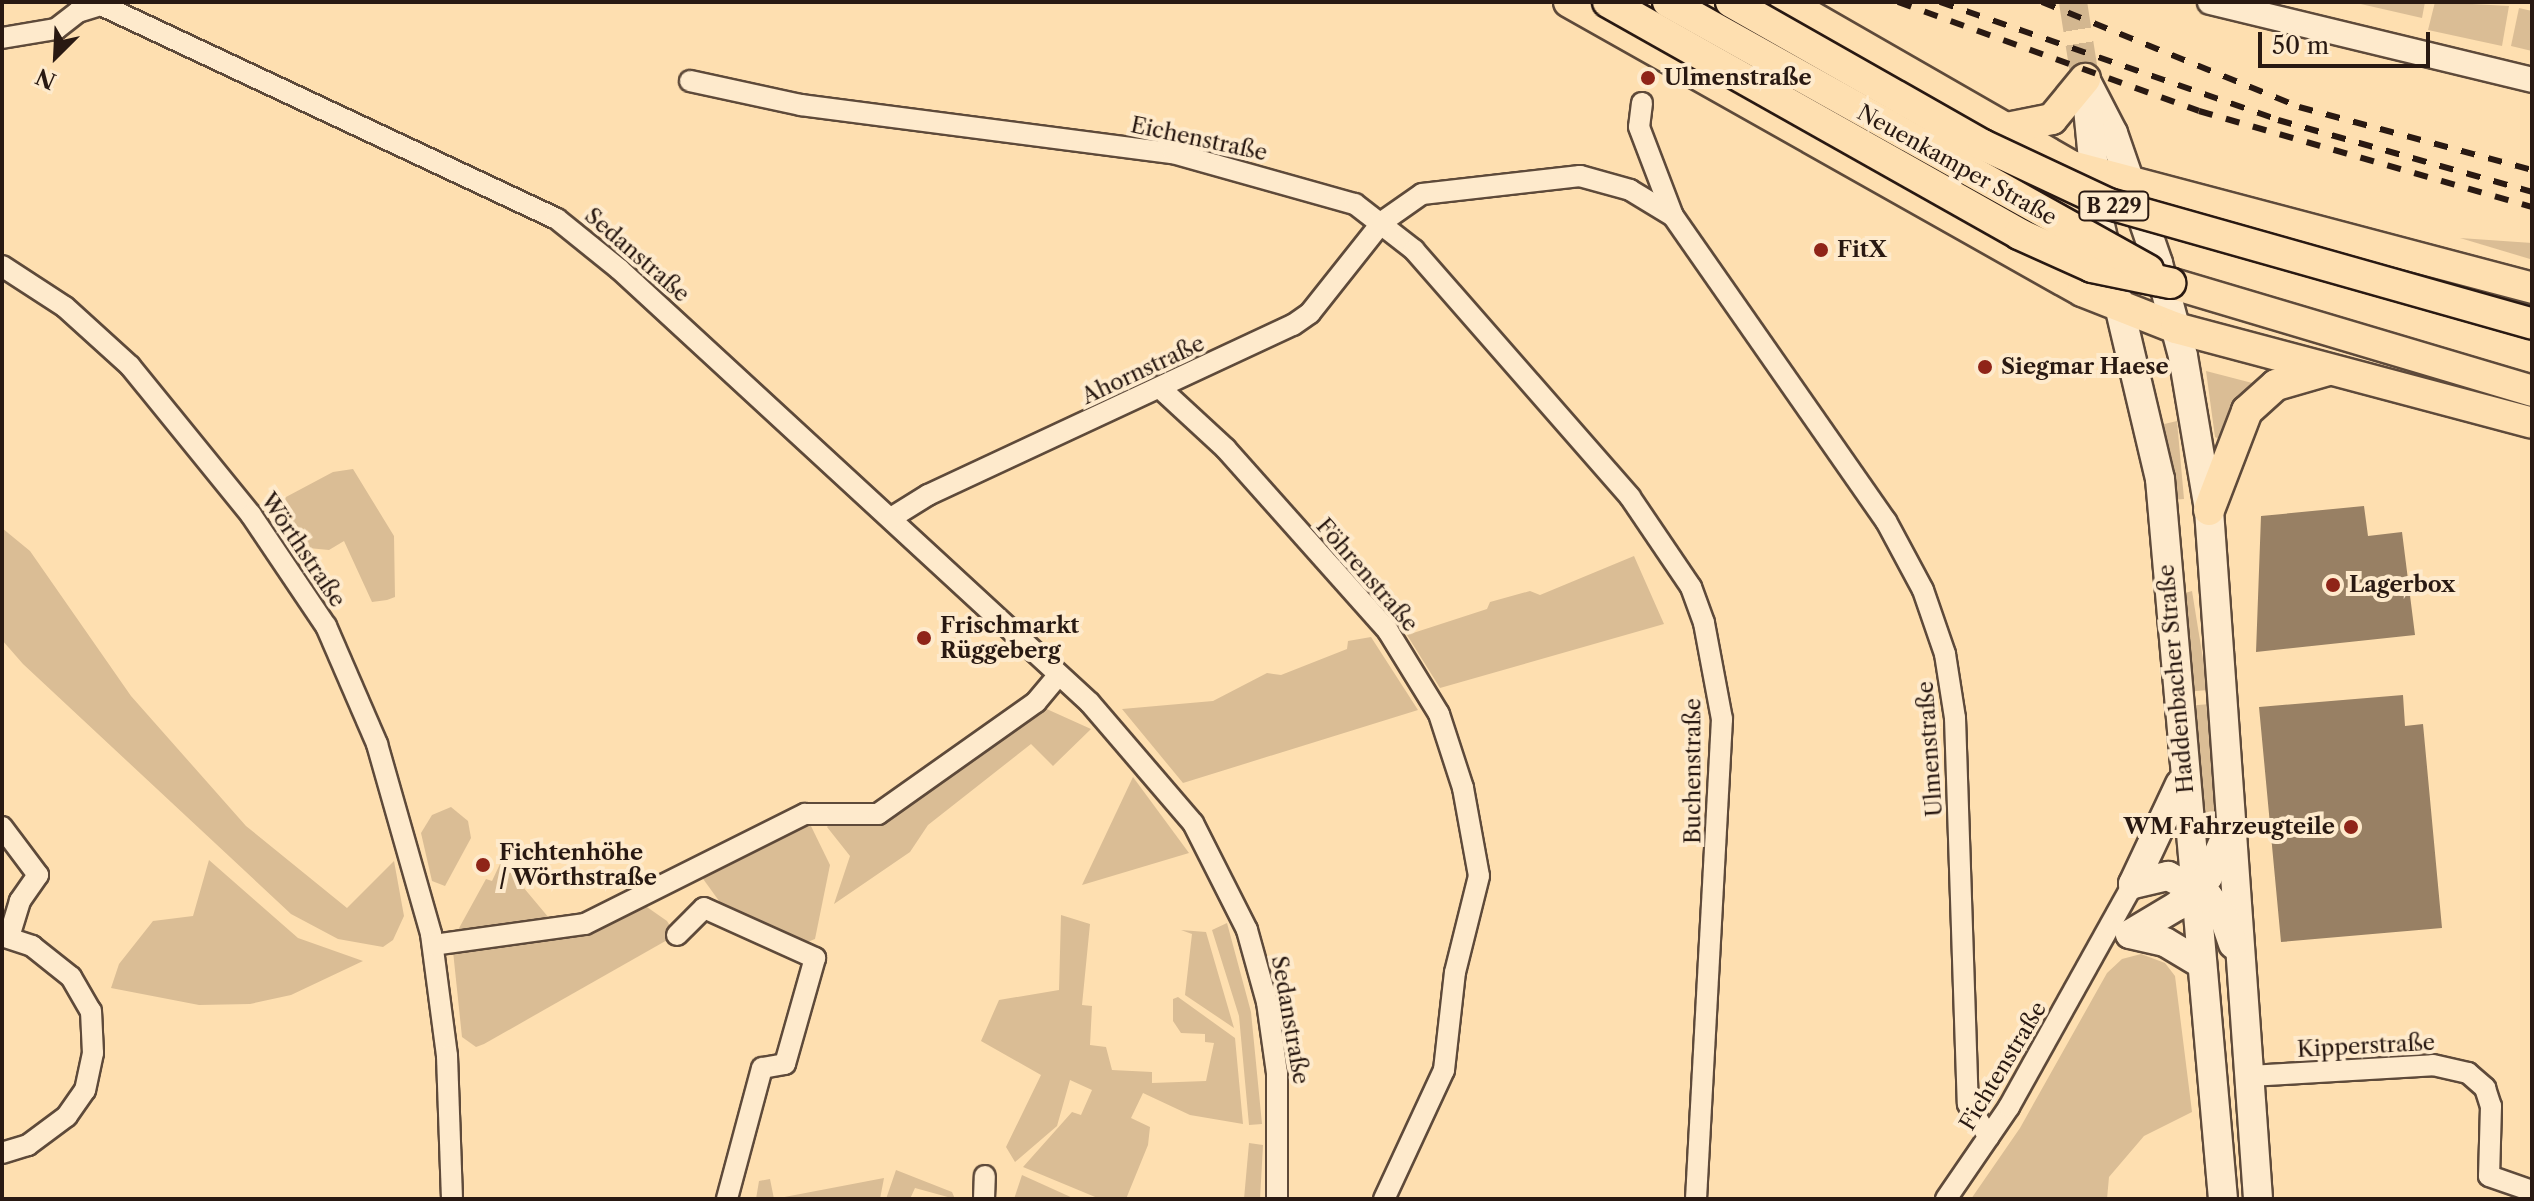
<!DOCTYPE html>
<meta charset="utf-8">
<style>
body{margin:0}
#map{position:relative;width:2534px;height:1201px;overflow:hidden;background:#fedfb0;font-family:"Libre Caslon Text",serif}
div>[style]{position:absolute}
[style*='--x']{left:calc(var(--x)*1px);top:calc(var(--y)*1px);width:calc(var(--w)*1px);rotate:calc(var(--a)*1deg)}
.green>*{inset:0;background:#dabd95}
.building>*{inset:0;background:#988064}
.secondary-tunnel>*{height:28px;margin-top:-14px;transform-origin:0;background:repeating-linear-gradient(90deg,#d3b790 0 28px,transparent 0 42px)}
.roads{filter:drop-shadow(2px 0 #5e4a3a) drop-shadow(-2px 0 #5e4a3a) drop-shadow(0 2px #5e4a3a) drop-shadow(0 -2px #5e4a3a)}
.minor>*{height:20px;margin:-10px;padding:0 10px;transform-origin:10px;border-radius:10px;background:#feeacc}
.tertiary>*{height:24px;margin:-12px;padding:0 12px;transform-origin:12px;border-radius:12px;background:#feeacc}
.secondary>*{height:28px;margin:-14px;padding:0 14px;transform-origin:14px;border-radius:14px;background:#feeacc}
.primary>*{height:30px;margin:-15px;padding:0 15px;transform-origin:15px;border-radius:15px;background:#fedfb0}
.rail>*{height:6px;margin-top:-3px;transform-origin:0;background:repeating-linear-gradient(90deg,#291912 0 14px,transparent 0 28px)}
.bridges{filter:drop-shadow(2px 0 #291912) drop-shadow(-2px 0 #291912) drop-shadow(0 2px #291912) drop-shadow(0 -2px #291912)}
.primary-bridge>*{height:30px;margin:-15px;padding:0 15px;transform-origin:15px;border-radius:15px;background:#fedfb0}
.dots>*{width:22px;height:22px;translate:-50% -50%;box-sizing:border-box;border:4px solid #feeacc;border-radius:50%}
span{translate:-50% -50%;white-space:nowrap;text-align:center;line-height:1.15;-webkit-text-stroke:8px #feeacc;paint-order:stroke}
.shield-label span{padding:2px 6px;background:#feeacc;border:2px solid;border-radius:6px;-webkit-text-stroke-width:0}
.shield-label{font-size:20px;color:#291912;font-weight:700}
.poi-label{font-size:22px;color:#291912;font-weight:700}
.left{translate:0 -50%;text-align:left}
.right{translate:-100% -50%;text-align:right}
.street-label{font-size:22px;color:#291912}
.frame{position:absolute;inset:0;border:4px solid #291912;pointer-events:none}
.north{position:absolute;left:16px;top:16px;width:80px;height:80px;-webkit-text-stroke:6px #feeacc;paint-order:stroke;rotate:204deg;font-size:22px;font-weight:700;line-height:32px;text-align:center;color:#291912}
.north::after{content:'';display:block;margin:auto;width:28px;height:36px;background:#291912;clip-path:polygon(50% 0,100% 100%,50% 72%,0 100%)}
.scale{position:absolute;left:2258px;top:32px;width:172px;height:36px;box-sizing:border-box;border:4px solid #291912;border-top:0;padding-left:10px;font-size:24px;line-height:28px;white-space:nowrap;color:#291912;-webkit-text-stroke:6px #feeacc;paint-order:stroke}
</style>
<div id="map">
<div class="green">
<i style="clip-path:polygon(2352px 2px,2425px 2px,2422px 18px)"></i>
<i style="clip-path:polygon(2435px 2px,2509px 6px,2502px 46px,2428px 30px)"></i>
<i style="clip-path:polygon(2519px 8px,2532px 11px,2532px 51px,2511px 46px)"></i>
<i style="clip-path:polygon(2460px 238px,2532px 243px,2532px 260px,2530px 259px)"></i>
<i style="clip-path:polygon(2206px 371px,2260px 385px,2219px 439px,2215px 437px)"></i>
<i style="clip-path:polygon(2177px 421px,2184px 499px,2171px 500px,2160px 425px)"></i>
<i style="clip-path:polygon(353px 469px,394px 536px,395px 597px,387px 600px,372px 602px,344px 541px,329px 550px,298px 547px,278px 520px,286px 497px,333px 472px)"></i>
<i style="clip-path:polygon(2px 528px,30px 551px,131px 696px,246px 826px,347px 908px,394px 861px,404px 916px,393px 940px,383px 947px,338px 939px,291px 914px,23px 664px,2px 640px)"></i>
<i style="clip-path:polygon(1634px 556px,1664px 624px,1440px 688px,1407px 635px,1487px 609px,1490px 602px,1530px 591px,1540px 595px)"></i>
<i style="clip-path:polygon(2192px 591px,2208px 690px,2185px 692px,2178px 595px)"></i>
<i style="clip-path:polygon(1371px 637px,1418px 710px,1183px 783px,1122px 709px,1213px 701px,1267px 673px,1281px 675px,1347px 649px,1348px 641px)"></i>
<i style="clip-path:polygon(2210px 704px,2217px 841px,2207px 871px,2186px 706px)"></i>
<i style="clip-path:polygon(1040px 706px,1091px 729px,1053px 766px,1031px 744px,928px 825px,910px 852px,834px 904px,850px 856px,827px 827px,831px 822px,881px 822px)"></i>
<i style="clip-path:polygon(1133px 777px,1189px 853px,1082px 885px)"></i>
<i style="clip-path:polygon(451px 807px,468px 821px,471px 838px,445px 886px,432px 881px,421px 833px,432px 815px)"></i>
<i style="clip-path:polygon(810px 824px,830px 865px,815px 939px,800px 945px,727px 912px,701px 876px)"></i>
<i style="clip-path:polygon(497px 856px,549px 918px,458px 930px,486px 879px,492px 881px,500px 864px)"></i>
<i style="clip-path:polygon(209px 860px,298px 938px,363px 961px,291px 995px,250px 1004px,199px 1005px,111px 988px,119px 964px,153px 921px,193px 916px)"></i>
<i style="clip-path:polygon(644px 905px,667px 921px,674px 932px,669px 939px,484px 1044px,476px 1047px,462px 1037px,453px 951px)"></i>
<i style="clip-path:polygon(1061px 915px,1090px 924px,1082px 1005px,1092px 1006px,1090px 1045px,1106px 1047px,1112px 1070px,1152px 1072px,1152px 1083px,1206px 1081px,1214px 1043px,1205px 1042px,1205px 1034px,1181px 1033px,1173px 1021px,1173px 999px,1178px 997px,1235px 1038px,1243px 1124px,1190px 1115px,1143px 1093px,1131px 1118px,1150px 1127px,1148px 1145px,1126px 1199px,1100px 1199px,1023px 1167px,1072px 1112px,1081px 1115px,1092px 1090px,1070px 1080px,1057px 1126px,1015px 1162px,1006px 1147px,1041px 1075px,981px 1041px,999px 1000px,1059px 990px)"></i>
<i style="clip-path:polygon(1227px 923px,1251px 1012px,1262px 1124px,1249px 1125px,1239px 1016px,1212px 930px)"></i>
<i style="clip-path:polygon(1181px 930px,1206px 932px,1234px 1028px,1185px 995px,1192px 934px)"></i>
<i style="clip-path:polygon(2141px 954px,2165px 963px,2175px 976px,2192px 1112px,2144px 1136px,2109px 1177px,2107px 1199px,1971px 1199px,2020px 1128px,2107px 973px,2122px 959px)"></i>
<i style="clip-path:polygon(1249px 1143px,1263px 1145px,1260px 1199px,1244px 1199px)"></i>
<i style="clip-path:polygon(896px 1170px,952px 1192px,955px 1199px,915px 1188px,910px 1199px,886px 1199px)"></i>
<i style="clip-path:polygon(1022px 1175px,1075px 1199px,1014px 1199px)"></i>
<i style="clip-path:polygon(884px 1178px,880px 1199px,756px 1199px,759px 1181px,770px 1179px,774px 1199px)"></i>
</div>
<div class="building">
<i style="clip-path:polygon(2364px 506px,2368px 536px,2402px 532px,2415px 635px,2256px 652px,2261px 516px)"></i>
<i style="clip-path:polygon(2403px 695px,2405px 726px,2423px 724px,2442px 928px,2281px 942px,2259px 707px)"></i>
</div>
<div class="secondary-tunnel">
<i style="--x:2073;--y:2;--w:78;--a:81.1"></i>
</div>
<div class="roads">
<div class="minor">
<i style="--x:95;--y:2;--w:510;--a:25.16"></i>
<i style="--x:557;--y:219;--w:80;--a:38.9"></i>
<i style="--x:619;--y:269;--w:640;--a:42.66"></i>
<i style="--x:1090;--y:703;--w:158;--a:49.4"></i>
<i style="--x:1193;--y:823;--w:120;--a:63.2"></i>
<i style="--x:1247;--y:930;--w:75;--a:74.5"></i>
<i style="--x:1267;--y:1002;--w:72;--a:82"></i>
<i style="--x:1277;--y:1073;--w:126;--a:90"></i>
<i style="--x:2;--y:38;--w:55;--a:-9.5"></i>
<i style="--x:56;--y:29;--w:28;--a:-38"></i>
<i style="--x:78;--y:12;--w:34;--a:-17"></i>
<i style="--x:690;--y:81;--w:114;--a:12.2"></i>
<i style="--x:801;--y:105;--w:375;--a:7.4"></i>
<i style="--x:1173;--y:153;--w:189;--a:15.7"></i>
<i style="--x:1355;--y:204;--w:75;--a:37.9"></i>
<i style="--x:1414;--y:250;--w:328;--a:48.8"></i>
<i style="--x:1630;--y:497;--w:109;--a:55.9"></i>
<i style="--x:1691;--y:587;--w:38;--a:70"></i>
<i style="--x:1704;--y:623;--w:98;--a:79.4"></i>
<i style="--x:1722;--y:719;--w:481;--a:93.1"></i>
<i style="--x:1642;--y:103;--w:24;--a:97"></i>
<i style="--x:1639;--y:127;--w:95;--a:69.1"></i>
<i style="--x:1673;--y:216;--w:372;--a:55.1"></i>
<i style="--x:1886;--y:521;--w:78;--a:61.8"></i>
<i style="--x:1923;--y:590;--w:68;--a:71"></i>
<i style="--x:1945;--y:654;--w:65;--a:81.1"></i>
<i style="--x:1955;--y:718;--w:386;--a:88.1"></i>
<i style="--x:1968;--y:1104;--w:39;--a:58"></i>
<i style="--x:2;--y:266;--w:75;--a:33.1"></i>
<i style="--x:65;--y:307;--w:88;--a:42.2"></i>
<i style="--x:130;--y:366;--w:192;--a:50.9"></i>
<i style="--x:251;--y:515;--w:134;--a:56"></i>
<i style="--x:326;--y:626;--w:129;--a:66.6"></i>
<i style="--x:377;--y:744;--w:198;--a:74.1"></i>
<i style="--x:431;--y:934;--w:123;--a:82.5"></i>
<i style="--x:447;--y:1056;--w:143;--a:88"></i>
<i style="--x:1161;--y:389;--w:88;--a:42.7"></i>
<i style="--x:1226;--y:449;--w:244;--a:48.3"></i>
<i style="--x:1388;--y:631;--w:97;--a:58.4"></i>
<i style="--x:1439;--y:714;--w:78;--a:72"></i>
<i style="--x:1463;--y:788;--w:89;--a:79.7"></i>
<i style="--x:1479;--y:876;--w:99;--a:104"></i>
<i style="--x:1455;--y:972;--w:99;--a:96.4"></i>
<i style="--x:1444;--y:1070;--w:142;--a:114.9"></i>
<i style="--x:891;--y:518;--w:44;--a:-31.9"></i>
<i style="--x:928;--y:495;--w:403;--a:-25"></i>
<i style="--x:1293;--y:325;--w:21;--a:-35"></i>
<i style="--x:1310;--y:313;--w:116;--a:-51.6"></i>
<i style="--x:1382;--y:222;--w:49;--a:-35"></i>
<i style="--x:1422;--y:194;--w:159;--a:-6.5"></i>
<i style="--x:1580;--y:176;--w:52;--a:15.6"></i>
<i style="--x:1630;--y:190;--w:50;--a:31.2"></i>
<i style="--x:2;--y:827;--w:60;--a:53.1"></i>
<i style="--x:38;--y:875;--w:32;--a:125"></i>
<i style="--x:20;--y:901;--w:38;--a:107"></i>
<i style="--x:677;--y:935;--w:38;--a:-45"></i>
<i style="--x:704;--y:908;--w:122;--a:24.2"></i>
<i style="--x:815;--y:958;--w:110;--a:105.8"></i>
<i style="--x:785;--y:1064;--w:23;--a:170"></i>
<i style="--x:762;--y:1068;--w:136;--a:105"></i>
<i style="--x:2;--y:936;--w:32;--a:18"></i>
<i style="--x:32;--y:946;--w:50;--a:38.5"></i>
<i style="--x:71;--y:977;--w:39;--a:60"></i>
<i style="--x:91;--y:1011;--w:42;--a:87.3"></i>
<i style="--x:93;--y:1053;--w:38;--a:102"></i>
<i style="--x:85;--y:1090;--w:32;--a:125"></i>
<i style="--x:67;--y:1116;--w:49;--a:143.4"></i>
<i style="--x:28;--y:1145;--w:27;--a:163"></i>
<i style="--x:433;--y:945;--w:153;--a:-7.9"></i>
<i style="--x:585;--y:924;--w:246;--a:-26.6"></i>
<i style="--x:805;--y:814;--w:73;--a:0"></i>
<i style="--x:878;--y:814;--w:194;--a:-35.3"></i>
<i style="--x:1036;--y:702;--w:35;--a:-50"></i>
<i style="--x:2250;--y:1076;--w:183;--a:-3.4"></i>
<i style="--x:2433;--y:1065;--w:36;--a:13"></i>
<i style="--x:2468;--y:1073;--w:23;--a:41"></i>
<i style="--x:2485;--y:1088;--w:19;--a:72"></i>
<i style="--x:2491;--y:1106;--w:70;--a:91.6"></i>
<i style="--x:2489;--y:1176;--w:46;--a:19.2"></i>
<i style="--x:984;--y:1199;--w:23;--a:-88"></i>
<i style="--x:1946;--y:1199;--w:112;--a:-55.6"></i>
<i style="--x:2009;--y:1107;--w:255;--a:-60.9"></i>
</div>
<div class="tertiary">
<i style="--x:2210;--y:2;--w:331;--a:13.6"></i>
</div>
<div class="secondary">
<i style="--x:2085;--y:79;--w:61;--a:62.6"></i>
<i style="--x:2113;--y:133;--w:138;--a:70.9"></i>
<i style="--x:2158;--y:263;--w:96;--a:75"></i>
<i style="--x:2183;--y:356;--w:156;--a:80.4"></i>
<i style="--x:2209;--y:510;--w:691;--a:85.93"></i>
<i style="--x:2086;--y:88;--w:134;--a:84.4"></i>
<i style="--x:2099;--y:221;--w:265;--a:76.7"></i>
<i style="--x:2160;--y:479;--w:723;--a:85"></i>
<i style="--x:2133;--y:884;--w:36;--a:-13"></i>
<i style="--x:2168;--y:876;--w:45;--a:26.6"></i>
<i style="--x:2208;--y:896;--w:24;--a:52"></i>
<i style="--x:2223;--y:915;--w:31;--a:71"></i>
<i style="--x:2133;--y:884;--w:110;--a:-64.8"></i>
<i style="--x:2130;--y:934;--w:55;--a:-30.8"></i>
<i style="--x:2177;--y:906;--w:42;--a:-43.1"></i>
<i style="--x:2208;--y:877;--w:55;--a:-66.3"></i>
<i style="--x:2130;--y:934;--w:36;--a:13"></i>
<i style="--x:2165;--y:942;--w:39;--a:31"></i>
</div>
<div class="primary">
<i style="--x:1569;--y:2;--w:589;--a:29.39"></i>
<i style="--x:2082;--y:291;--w:101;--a:21.5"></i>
<i style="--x:2176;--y:328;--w:368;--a:14.9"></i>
<i style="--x:1786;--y:2;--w:329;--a:29.9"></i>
<i style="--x:2071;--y:166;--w:477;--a:14.8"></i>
<i style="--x:2007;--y:128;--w:46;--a:-11.3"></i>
<i style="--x:2052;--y:119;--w:52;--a:-50.5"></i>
<i style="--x:2170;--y:283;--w:378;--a:16.6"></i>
<i style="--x:2209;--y:510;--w:106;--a:-69"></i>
<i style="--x:2247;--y:411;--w:39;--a:-42"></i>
<i style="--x:2276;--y:385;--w:54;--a:-16.1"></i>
</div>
</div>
<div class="rail">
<i style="--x:1898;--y:2;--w:320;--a:19.9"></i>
<i style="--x:2199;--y:111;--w:347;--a:16.1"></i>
<i style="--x:1940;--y:2;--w:358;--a:19.2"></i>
<i style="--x:2278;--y:120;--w:264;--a:15.8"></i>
<i style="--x:2042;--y:2;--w:278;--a:22.2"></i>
<i style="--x:2299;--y:107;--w:241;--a:15.1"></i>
</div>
<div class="bridges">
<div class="primary-bridge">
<i style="--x:1608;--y:2;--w:472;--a:29.4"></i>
<i style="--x:2019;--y:234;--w:80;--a:24.3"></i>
<i style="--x:2092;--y:267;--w:80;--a:11.6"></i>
<i style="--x:1668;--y:2;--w:550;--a:29.18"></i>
<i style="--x:1731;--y:2;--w:290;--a:29.6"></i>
<i style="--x:1983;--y:145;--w:139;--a:25.1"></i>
<i style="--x:2109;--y:204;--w:440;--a:15.8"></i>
</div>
</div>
<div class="dots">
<i style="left:1648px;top:78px;background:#8f2418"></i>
<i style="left:1821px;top:250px;background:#8f2418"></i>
<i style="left:1985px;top:367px;background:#8f2418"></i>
<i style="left:2333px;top:585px;background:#8f2418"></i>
<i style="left:924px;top:638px;background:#8f2418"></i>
<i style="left:2351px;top:827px;background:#8f2418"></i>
<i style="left:483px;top:865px;background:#8f2418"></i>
</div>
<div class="shield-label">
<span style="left:2114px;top:206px">B 229</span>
</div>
<div class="poi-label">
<span class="left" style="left:1664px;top:78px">Ulmenstraße</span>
<span class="left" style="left:1837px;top:250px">FitX</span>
<span class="left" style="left:2001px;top:367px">Siegmar Haese</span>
<span class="left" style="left:2349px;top:585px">Lagerbox</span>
<span class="left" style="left:940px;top:638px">Frischmarkt<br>Rüggeberg</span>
<span class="right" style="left:2335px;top:827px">WM Fahrzeugteile</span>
<span class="left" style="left:499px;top:865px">Fichtenhöhe<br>/ Wörthstraße</span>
</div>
<div class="street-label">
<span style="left:1199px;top:139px;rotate:12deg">Eichenstraße</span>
<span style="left:1957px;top:165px;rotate:29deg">Neuenkamper Straße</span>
<span style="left:637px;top:255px;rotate:41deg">Sedanstraße</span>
<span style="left:1143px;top:370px;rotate:-25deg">Ahornstraße</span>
<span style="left:303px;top:550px;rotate:56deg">Wörthstraße</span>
<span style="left:1367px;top:575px;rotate:49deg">Föhrenstraße</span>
<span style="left:2176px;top:679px;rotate:-95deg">Haddenbacher Straße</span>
<span style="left:1930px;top:749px;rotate:-94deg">Ulmenstraße</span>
<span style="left:1693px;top:771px;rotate:-90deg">Buchenstraße</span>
<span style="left:1290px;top:1020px;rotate:80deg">Sedanstraße</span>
<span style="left:2366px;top:1046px;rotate:-3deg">Kipperstraße</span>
<span style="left:2003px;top:1066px;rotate:-59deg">Fichtenstraße</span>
</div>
<div class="frame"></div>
<div class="north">N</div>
<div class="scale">50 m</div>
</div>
